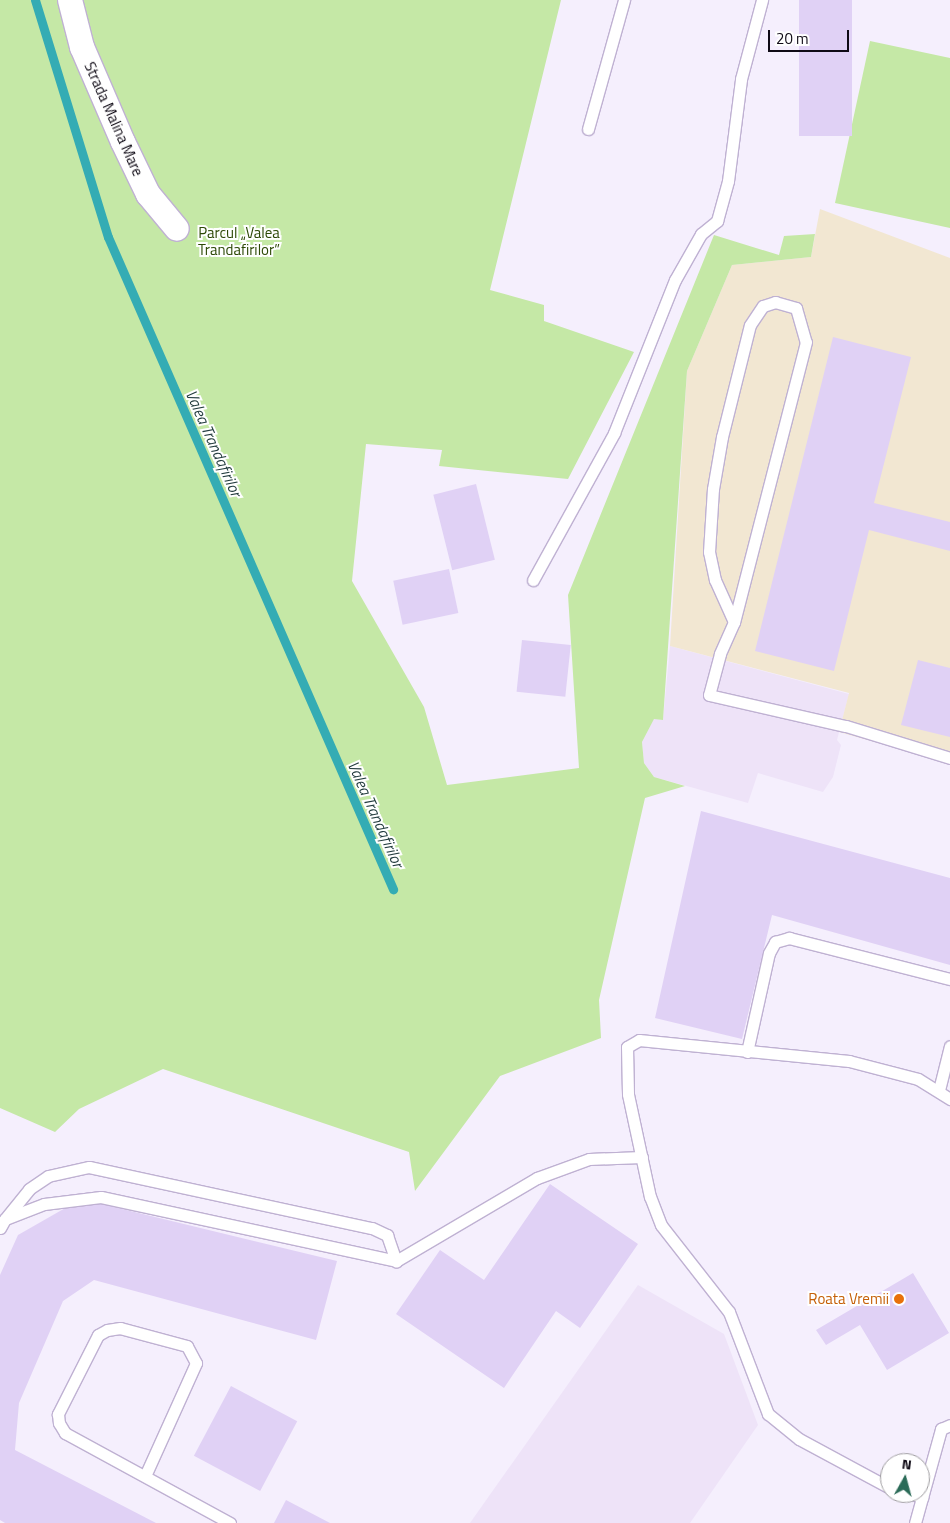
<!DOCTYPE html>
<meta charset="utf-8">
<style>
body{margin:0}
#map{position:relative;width:950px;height:1523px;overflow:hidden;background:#f5effd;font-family:"Titillium Web",sans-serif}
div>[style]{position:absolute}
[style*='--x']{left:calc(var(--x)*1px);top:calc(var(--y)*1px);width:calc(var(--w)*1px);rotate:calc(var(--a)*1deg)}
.industrial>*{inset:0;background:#eee3f8}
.education>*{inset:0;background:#f2e7d2}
.green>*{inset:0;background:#c5e8a6}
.stream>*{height:9px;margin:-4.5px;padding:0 4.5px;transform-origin:4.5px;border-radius:4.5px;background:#34acb4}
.building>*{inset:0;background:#e0d1f5;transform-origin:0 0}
.roads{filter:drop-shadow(1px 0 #bfb1d2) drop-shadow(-1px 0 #bfb1d2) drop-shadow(0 1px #bfb1d2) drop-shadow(0 -1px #bfb1d2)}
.service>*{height:11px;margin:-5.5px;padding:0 5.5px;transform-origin:5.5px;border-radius:5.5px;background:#fff}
.minor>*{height:24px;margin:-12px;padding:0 12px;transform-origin:12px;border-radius:12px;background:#fff}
.dots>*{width:14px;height:14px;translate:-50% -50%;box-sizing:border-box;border:2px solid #fff;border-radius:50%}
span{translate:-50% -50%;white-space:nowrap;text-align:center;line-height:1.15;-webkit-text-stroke:4px #fff;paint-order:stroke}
.street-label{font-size:15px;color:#0f0a15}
.park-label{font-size:15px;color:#2d4906}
.food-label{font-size:15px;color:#c56008}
.right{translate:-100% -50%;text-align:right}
.water-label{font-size:16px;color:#233c3e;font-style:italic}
.north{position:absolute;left:880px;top:1453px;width:50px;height:50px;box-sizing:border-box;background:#fff;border:1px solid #9f9da1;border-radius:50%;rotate:7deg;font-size:14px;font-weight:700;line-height:20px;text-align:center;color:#0f0a15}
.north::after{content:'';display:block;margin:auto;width:18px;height:22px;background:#2b6b58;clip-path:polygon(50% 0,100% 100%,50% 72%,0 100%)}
.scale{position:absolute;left:768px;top:30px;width:81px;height:22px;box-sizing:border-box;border:2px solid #0f0a15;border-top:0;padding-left:6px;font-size:15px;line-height:18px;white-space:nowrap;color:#0f0a15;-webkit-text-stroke:4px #fff;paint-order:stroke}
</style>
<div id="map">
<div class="industrial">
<i style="clip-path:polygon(670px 646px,849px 694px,837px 740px,841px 745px,833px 777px,823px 792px,758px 773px,748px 803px,654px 777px,644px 763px,642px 742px,654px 718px,663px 720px)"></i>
<i style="clip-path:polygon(638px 1285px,724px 1334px,758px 1425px,690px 1523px,470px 1523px)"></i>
</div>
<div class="education">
<i style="clip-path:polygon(820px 209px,950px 258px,950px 763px,839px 732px,849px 693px,670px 646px,687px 371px,732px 265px,811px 257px)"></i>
</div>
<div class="green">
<i style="clip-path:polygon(0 0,561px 0,490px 290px,544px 305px,544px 321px,634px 352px,568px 479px,439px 466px,442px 450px,366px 444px,352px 581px,424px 707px,447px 785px,579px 768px,568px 595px,714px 235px,779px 255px,784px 236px,815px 234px,811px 257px,732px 265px,687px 371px,663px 720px,654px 719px,642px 742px,644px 763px,654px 777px,685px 786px,645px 798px,599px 1000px,601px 1038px,500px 1076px,415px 1191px,409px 1152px,163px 1069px,79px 1109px,55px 1132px,0 1108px)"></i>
<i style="clip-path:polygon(870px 41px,950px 58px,950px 228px,835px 203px)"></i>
</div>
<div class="stream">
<i style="--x:35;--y:0;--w:248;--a:72.9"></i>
<i style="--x:108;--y:237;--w:712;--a:66.39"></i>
</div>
<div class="building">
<i style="left:799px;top:0;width:53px;height:136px"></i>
<i style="clip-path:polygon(833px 337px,911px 357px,874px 503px,950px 522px,950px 551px,869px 530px,834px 671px,755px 651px)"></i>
<i style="left:476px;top:484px;width:78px;height:44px;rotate:76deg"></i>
<i style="left:449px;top:569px;width:45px;height:57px;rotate:78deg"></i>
<i style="left:522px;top:640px;width:49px;height:52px;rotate:6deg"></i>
<i style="clip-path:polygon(918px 660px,950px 668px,950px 737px,901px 725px)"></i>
<i style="clip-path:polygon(701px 811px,950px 878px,950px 965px,772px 915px,742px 1039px,655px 1018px)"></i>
<i style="clip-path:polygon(550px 1184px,638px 1244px,580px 1328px,556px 1311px,504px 1388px,396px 1314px,440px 1250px,484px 1280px)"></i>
<i style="clip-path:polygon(81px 1199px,337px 1261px,316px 1340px,94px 1280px,63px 1301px,19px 1403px,15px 1450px,156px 1523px,5px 1523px,0 1520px,0 1275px,18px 1235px)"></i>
<i style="clip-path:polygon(913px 1273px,949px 1333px,887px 1370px,860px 1325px,826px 1345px,816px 1330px)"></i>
<i style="left:231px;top:1386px;width:75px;height:79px;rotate:28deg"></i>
<i style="clip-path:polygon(286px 1500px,330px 1523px,274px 1523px)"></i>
</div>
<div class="roads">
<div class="service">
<i style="--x:588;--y:129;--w:134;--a:-74.4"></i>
<i style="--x:533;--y:580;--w:168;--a:-61.1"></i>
<i style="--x:614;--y:433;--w:165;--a:-68.3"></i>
<i style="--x:675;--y:280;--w:53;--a:-60.5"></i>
<i style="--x:701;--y:234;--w:21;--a:-39"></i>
<i style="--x:717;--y:221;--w:41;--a:-74.6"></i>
<i style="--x:728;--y:181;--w:103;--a:-82.7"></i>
<i style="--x:741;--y:79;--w:82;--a:-75.1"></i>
<i style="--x:734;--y:622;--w:46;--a:-114.3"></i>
<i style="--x:715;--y:580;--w:29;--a:-102"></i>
<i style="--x:709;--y:552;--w:63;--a:-86.4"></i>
<i style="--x:713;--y:489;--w:53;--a:-80.2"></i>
<i style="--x:722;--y:437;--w:115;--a:-76"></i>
<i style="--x:750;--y:325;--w:23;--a:-56"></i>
<i style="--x:763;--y:306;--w:13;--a:-18"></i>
<i style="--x:775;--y:302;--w:22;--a:16"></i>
<i style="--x:796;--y:308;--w:35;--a:74"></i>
<i style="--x:806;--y:342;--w:289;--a:104.4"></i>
<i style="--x:734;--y:622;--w:35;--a:114"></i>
<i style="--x:720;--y:654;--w:42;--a:105"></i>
<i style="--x:709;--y:695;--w:140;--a:12.8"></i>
<i style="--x:846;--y:726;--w:109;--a:17.1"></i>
<i style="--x:747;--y:1052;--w:101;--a:-77.5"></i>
<i style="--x:769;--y:953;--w:13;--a:-61"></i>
<i style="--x:775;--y:942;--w:15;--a:-16"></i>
<i style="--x:789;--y:938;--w:166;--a:14.3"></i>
<i style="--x:939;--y:1090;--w:45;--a:-76"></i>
<i style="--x:5;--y:1219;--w:38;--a:-51"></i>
<i style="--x:29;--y:1189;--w:23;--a:-34"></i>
<i style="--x:48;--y:1176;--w:42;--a:-12.4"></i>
<i style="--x:89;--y:1167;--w:289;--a:12.2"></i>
<i style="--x:372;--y:1228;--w:17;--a:25"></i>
<i style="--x:387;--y:1235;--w:28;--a:71"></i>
<i style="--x:396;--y:1261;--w:164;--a:-30.5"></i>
<i style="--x:537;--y:1178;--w:55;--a:-20.1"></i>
<i style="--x:589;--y:1159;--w:53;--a:-2.2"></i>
<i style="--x:0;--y:1228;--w:10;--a:-61"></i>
<i style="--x:5;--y:1219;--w:42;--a:-21"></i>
<i style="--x:44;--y:1204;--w:57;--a:-7"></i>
<i style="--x:101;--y:1197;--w:302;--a:12.2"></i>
<i style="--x:145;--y:1476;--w:124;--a:-65.7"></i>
<i style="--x:196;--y:1363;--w:19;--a:-118"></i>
<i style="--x:187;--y:1346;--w:69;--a:-165"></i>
<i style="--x:120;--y:1328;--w:13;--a:171"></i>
<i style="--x:107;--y:1330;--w:10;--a:151"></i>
<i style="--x:98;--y:1335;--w:89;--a:116.9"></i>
<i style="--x:58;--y:1414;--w:9;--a:84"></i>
<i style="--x:59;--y:1423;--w:12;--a:59"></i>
<i style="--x:65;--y:1433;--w:188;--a:28.6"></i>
<i style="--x:890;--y:1488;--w:103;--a:-151.7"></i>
<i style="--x:799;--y:1439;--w:40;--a:-141"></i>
<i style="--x:768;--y:1414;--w:109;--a:-110.9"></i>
<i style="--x:729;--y:1312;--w:110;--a:-128"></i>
<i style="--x:661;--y:1225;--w:30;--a:-111"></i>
<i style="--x:650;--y:1197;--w:105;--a:-102.1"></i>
<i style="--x:628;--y:1094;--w:47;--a:-91.2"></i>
<i style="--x:627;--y:1047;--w:14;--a:-30"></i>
<i style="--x:639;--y:1040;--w:211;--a:5.7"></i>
<i style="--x:849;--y:1061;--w:71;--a:14.6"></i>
<i style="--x:918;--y:1079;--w:38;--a:32"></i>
<i style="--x:908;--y:1493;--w:15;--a:16"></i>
<i style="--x:915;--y:1523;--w:98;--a:-74.5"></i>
<i style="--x:941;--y:1429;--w:10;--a:-24"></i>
</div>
<div class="minor">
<i style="--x:70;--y:0;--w:49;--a:75.7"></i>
<i style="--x:82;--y:47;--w:103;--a:66.7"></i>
<i style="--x:123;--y:142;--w:58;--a:64.3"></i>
<i style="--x:148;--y:194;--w:45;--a:50.4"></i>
</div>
</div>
<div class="dots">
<i style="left:899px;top:1299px;background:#e8710a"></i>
</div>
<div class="street-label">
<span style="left:114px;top:119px;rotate:66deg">Strada Malina Mare</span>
</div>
<div class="park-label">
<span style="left:239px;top:241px">Parcul „Valea<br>Trandafirilor”</span>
</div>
<div class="food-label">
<span class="right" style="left:889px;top:1299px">Roata Vremii</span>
</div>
<div class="water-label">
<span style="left:214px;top:443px;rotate:66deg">Valea Trandafirilor</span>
<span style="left:376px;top:814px;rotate:66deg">Valea Trandafirilor</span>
</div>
<div class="north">N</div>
<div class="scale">20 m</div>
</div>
